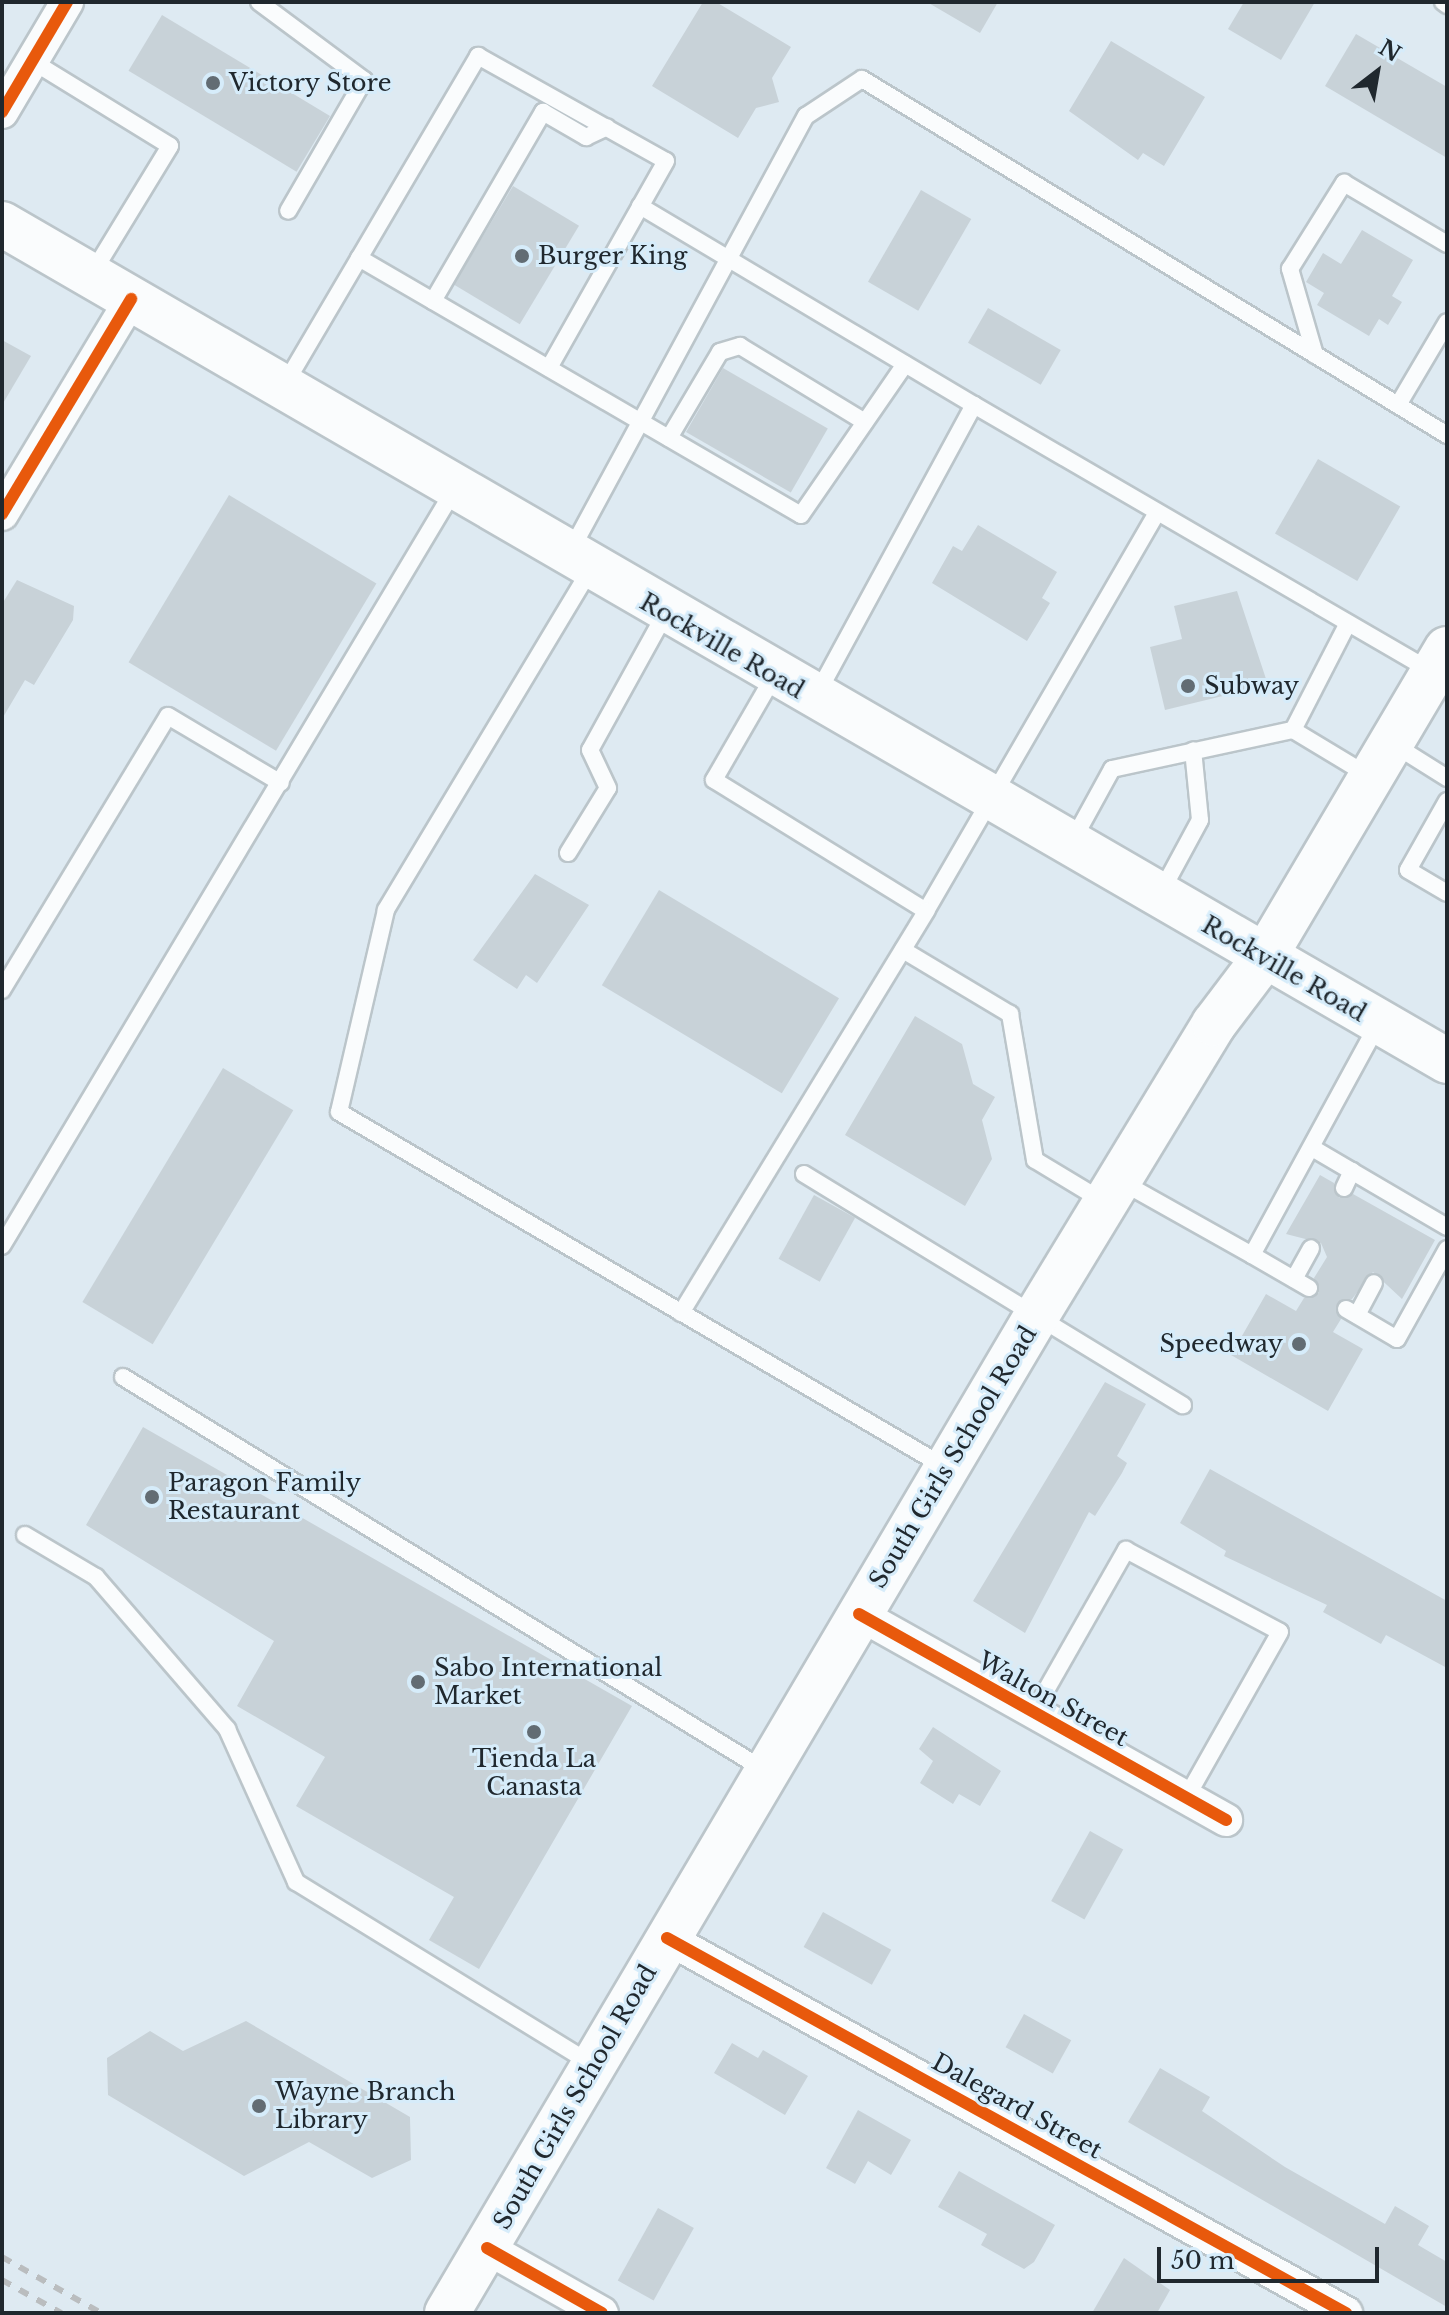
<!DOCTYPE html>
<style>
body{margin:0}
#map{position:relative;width:1449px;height:2315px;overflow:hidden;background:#deeaf2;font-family:"Libre Baskerville",serif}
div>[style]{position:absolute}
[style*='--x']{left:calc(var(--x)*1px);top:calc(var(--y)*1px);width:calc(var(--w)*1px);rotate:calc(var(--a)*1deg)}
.building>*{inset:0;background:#c8d2d8;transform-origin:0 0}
.roads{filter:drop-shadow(2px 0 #bbc5ca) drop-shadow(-2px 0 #bbc5ca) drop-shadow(0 2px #bbc5ca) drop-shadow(0 -2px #bbc5ca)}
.service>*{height:16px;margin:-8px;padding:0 8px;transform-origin:8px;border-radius:8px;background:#fafcfd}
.minor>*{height:32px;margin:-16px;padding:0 16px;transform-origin:16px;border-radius:16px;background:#fafcfd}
.secondary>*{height:44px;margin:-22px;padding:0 22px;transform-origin:22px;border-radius:22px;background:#fafcfd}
.primary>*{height:44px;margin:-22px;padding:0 22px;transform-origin:22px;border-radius:22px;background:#fafcfd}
.rail>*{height:6px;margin-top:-3px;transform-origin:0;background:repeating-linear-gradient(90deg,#babdbf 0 10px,transparent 0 20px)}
.cycleway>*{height:12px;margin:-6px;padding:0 6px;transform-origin:6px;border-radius:6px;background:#e8590c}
.dots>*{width:22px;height:22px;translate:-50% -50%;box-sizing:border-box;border:4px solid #d6ecfa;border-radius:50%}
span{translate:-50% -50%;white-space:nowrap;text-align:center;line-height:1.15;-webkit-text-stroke:6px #d6ecfa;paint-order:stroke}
.poi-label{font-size:24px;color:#20282e}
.left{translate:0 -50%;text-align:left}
.right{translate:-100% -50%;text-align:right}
.street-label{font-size:24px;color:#20282e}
.frame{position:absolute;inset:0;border:4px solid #20282e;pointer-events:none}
.north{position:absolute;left:1337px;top:32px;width:80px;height:80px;-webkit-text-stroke:6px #d6ecfa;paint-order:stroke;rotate:31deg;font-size:22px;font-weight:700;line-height:32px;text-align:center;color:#20282e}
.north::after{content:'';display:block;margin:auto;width:28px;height:36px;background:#20282e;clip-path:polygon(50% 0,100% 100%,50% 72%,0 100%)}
.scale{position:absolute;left:1157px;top:2247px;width:222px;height:36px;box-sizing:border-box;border:4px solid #20282e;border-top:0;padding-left:10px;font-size:24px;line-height:28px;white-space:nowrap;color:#20282e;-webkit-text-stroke:6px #d6ecfa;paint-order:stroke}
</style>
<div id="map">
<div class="building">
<i style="clip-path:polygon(703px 2px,716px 2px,791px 47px,772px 78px,779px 102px,756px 108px,738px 138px,652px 86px)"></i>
<i style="clip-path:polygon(927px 2px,998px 2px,980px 33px)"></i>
<i style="clip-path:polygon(1244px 2px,1315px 2px,1281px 60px,1228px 29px)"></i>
<i style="left:162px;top:15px;width:196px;height:65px;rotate:31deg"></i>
<i style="clip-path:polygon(1356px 34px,1447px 87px,1447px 158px,1325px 86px)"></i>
<i style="clip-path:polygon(1111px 41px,1205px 97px,1164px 166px,1143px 153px,1138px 160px,1069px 111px)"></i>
<i style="left:513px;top:186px;width:77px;height:115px;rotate:31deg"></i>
<i style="left:921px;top:190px;width:58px;height:106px;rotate:30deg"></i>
<i style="clip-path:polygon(1362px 230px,1413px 260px,1392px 296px,1402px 302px,1388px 325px,1379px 319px,1369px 336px,1317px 305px,1324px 293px,1306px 282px,1323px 253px,1341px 264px)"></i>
<i style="left:988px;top:308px;width:84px;height:40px;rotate:30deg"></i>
<i style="clip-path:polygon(2px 340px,31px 356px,2px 405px)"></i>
<i style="left:723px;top:368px;width:121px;height:74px;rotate:30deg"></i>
<i style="left:1318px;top:459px;width:95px;height:86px;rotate:30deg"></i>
<i style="left:229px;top:495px;width:172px;height:195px;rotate:31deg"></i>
<i style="clip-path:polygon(978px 525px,1057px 572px,1042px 598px,1050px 603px,1027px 641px,932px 583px,953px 546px,962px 551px)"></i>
<i style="clip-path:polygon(17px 580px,74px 606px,73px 620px,34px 685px,25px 680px,2px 719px,2px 604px)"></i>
<i style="clip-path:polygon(1237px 591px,1268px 685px,1165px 710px,1150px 647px,1182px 639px,1174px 606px)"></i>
<i style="clip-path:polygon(535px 874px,589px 905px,537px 983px,526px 975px,517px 989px,473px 960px)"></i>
<i style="left:659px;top:890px;width:210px;height:111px;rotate:31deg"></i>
<i style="clip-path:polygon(915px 1016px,962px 1044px,973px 1084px,995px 1097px,982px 1120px,992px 1159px,965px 1206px,845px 1135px)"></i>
<i style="left:223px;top:1068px;width:82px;height:273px;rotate:31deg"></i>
<i style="clip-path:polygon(1320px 1175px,1334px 1183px,1339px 1198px,1353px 1194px,1435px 1240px,1402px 1299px,1373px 1272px,1352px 1299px,1337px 1303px,1341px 1319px,1333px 1332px,1363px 1349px,1328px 1411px,1231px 1355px,1266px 1294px,1296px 1311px,1304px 1298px,1319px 1293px,1314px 1278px,1327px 1257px,1321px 1243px,1286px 1234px)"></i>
<i style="left:814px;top:1195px;width:47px;height:73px;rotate:29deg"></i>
<i style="clip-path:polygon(1105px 1382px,1146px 1404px,1117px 1456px,1127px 1463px,1122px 1473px,1095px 1516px,1089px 1512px,1025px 1633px,973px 1601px)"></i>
<i style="clip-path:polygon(143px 1427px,632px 1706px,479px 1969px,429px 1940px,454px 1897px,296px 1806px,325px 1757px,237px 1706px,274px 1641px,86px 1525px)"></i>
<i style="clip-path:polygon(1210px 1469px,1447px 1601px,1447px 1668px,1386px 1635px,1381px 1644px,1323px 1612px,1327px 1605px,1224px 1556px,1226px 1551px,1180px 1523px)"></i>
<i style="clip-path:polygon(933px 1727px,1001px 1771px,980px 1806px,959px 1794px,953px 1804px,920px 1783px,933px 1761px,919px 1749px)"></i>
<i style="left:1090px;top:1831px;width:38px;height:80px;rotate:29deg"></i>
<i style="left:823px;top:1912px;width:78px;height:40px;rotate:29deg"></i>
<i style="left:1024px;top:2014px;width:54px;height:38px;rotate:29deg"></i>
<i style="clip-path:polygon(246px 2021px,410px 2117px,411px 2160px,372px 2178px,309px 2142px,244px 2176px,108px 2095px,107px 2058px,150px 2031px,183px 2051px)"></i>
<i style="clip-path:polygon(732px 2043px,758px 2058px,763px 2050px,808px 2076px,785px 2115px,714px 2073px)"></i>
<i style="clip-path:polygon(1160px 2068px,1210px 2097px,1202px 2111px,1285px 2167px,1385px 2224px,1395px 2206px,1429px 2226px,1418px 2245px,1447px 2262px,1447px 2307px,1128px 2122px)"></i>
<i style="clip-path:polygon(858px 2110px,911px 2140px,891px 2175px,868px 2161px,855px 2184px,826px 2168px)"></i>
<i style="clip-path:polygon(959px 2171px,1055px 2225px,1034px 2262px,1024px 2269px,981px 2245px,987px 2234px,938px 2207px)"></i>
<i style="left:658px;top:2208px;width:41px;height:83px;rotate:29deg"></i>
<i style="clip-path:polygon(1124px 2258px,1170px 2290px,1157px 2313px,1092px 2313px)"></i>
</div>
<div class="roads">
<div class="service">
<i style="--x:259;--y:2;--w:131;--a:36.6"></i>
<i style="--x:364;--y:80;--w:151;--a:120.1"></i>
<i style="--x:1443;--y:2;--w:5;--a:37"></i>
<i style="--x:32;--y:61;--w:162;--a:31.6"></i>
<i style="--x:170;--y:146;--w:150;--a:121.4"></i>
<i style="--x:640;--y:206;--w:389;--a:30.8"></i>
<i style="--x:359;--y:258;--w:511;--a:30.18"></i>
<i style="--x:801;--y:515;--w:183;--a:-55.4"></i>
<i style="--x:433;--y:301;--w:219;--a:-59.8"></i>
<i style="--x:543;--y:112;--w:50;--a:30.2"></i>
<i style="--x:586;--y:137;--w:23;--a:-25"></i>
<i style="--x:1315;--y:355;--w:90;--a:-106.2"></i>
<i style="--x:1290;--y:269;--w:102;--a:-57.9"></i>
<i style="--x:1344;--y:183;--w:120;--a:30.6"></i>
<i style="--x:285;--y:384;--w:381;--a:-59.5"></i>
<i style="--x:478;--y:56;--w:215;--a:29.2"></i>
<i style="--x:666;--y:161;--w:238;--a:119.5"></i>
<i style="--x:1398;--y:405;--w:96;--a:-59.4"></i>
<i style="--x:669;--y:438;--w:100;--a:-59.3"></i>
<i style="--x:720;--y:352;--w:21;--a:-17"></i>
<i style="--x:740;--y:346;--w:146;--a:31.3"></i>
<i style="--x:570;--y:552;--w:496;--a:-61.6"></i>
<i style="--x:806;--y:116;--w:67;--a:-33.5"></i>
<i style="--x:862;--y:79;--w:685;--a:31.32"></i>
<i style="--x:590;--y:570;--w:397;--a:121"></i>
<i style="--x:386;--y:910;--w:207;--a:103.1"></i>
<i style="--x:339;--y:1112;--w:702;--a:30.36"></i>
<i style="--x:774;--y:676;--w:120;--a:120"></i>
<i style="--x:714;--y:780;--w:249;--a:31.7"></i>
<i style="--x:926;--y:911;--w:461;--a:-59.9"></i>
<i style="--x:817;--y:694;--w:329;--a:-61.5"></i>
<i style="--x:974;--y:405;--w:529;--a:30.2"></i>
<i style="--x:1293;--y:730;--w:91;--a:31.1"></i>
<i style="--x:1393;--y:744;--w:64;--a:32.2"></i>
<i style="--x:1447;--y:801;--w:79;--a:119.5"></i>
<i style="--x:1408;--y:870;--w:45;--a:30.5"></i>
<i style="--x:1073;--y:840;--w:81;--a:-61.2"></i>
<i style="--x:1112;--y:769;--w:185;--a:-12.2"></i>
<i style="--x:1293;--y:730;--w:120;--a:-62.8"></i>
<i style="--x:568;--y:853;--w:76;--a:-58.4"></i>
<i style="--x:608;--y:788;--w:42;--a:-115.3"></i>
<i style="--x:590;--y:750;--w:155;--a:-61.1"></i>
<i style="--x:1160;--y:894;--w:84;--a:-61.6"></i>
<i style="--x:1200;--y:820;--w:70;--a:-95.7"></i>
<i style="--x:903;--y:950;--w:125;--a:30.9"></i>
<i style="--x:1010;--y:1014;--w:148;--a:80.3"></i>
<i style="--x:1035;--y:1160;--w:79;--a:31.1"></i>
<i style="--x:2;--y:990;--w:320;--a:-58.8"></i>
<i style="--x:168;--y:716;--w:131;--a:30.7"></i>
<i style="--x:1314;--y:1149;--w:154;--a:30.4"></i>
<i style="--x:804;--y:1174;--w:444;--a:31.4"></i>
<i style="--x:1122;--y:1182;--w:149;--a:29.3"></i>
<i style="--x:1252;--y:1255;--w:263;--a:-61.4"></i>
<i style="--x:1344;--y:1188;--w:19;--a:-65"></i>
<i style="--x:2;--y:1246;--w:881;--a:-59.13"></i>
<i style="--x:1252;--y:1255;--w:66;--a:30.1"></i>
<i style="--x:1294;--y:1279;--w:35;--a:-61"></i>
<i style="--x:1346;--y:1309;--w:59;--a:30.5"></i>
<i style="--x:1397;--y:1339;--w:103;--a:-60.9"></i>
<i style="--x:681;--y:1313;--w:471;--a:-58.6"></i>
<i style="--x:1357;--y:1315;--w:36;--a:-62"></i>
<i style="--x:123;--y:1377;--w:754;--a:31.5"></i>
<i style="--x:25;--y:1535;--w:82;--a:30.6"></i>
<i style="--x:96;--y:1577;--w:201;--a:49.2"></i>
<i style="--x:227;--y:1729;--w:168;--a:65.7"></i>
<i style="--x:296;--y:1882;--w:347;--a:31.6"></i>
<i style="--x:1033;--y:1713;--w:188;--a:-60.3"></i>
<i style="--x:1126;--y:1550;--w:174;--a:28"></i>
<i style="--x:1280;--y:1632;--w:191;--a:119.5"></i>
</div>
<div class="minor">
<i style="--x:2;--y:112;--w:128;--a:-59.4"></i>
<i style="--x:2;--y:514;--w:251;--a:-59"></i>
<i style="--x:859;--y:1614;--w:421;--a:29.3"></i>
<i style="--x:667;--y:1938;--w:776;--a:28.91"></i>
<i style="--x:487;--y:2248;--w:132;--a:29.5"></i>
</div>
<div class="secondary">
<i style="--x:447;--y:2313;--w:1159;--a:-59.41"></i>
<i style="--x:1037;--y:1315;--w:341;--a:-58.7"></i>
<i style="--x:1214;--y:1024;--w:83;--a:-52.9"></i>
<i style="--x:1264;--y:958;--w:359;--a:-59.4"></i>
</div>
<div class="primary">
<i style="--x:2;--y:224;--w:1670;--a:30.08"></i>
</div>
</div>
<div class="rail">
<i style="--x:2;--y:2257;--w:114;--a:29.5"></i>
<i style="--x:2;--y:2280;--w:68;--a:29.2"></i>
</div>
<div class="cycleway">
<i style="--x:2;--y:112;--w:128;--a:-59.4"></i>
<i style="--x:2;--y:514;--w:251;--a:-59"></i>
<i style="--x:859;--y:1614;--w:421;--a:29.3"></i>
<i style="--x:667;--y:1938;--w:776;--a:28.91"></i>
<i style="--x:487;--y:2248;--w:132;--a:29.5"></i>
</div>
<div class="dots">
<i style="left:213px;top:83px;background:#626c73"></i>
<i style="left:522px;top:256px;background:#626c73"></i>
<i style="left:1188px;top:686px;background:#626c73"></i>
<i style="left:1299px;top:1344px;background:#626c73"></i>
<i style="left:152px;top:1497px;background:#626c73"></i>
<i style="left:418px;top:1682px;background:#626c73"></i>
<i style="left:534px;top:1732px;background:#626c73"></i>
<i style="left:259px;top:2106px;background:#626c73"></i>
</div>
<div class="poi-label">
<span class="left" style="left:229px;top:83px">Victory Store</span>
<span class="left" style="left:538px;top:256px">Burger King</span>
<span class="left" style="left:1204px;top:686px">Subway</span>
<span class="right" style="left:1283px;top:1344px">Speedway</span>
<span class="left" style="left:168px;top:1497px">Paragon Family<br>Restaurant</span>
<span class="left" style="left:434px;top:1682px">Sabo International<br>Market</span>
<span style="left:534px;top:1773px">Tienda La<br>Canasta</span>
<span class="left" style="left:275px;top:2106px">Wayne Branch<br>Library</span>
</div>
<div class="street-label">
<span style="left:722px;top:646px;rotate:30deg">Rockville Road</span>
<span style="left:1284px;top:969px;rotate:30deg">Rockville Road</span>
<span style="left:953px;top:1457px;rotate:-59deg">South Girls School Road</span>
<span style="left:1053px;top:1699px;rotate:29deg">Walton Street</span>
<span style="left:575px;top:2097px;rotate:-60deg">South Girls School Road</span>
<span style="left:1017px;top:2106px;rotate:29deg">Dalegard Street</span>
</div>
<div class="frame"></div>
<div class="north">N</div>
<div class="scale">50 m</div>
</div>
